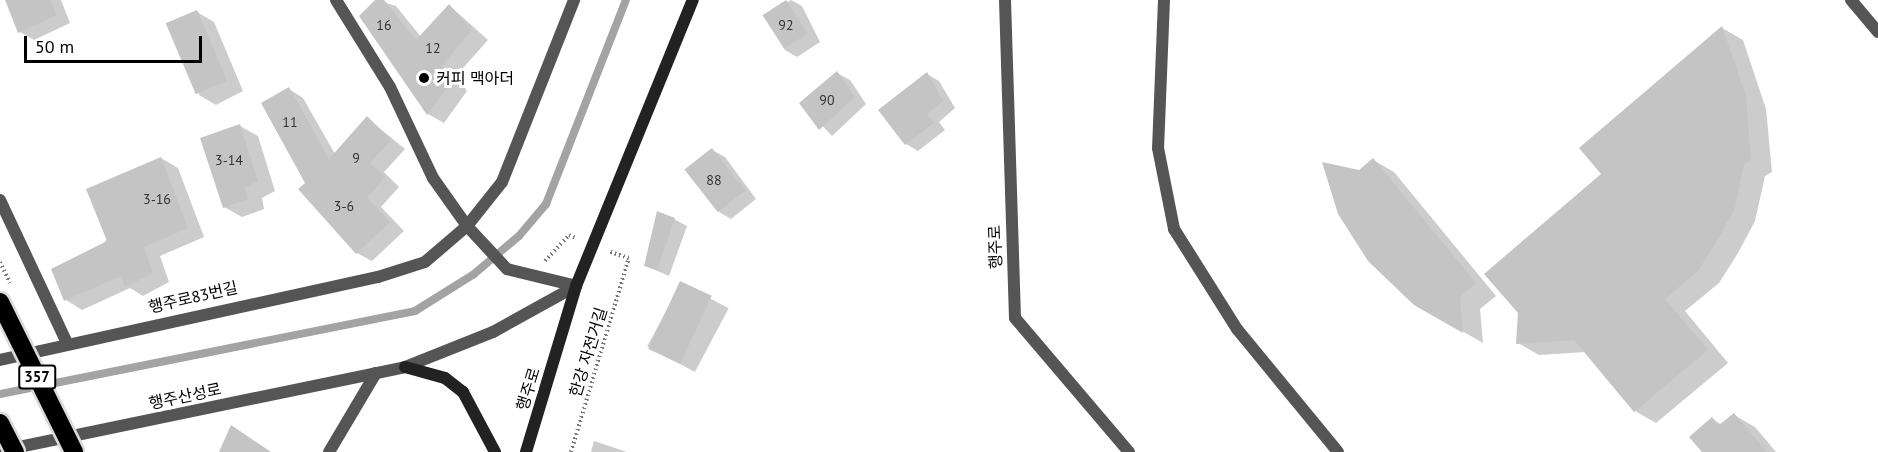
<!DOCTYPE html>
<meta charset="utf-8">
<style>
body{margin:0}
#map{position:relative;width:1878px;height:452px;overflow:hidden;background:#fff;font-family:"PT Sans","Noto Sans KR",sans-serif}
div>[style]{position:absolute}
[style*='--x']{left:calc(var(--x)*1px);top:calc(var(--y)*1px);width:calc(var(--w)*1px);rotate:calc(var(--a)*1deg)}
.shadow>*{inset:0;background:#0003;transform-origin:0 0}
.stream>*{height:8px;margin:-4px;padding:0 4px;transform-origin:4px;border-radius:4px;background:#a3a3a3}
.building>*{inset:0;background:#c4c4c4;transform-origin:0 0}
.path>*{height:4px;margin-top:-2px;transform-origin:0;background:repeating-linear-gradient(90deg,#777 0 1.5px,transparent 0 4.5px)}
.street>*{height:12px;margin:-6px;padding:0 6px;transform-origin:6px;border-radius:6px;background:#555}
.secondary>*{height:12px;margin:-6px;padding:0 6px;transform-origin:6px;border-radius:6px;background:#222}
.bridges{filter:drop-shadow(2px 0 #dbdbdb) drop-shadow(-2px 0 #dbdbdb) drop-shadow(0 2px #dbdbdb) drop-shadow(0 -2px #dbdbdb)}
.highway-bridge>*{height:18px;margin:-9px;padding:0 9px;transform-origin:9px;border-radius:9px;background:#000}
.dots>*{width:16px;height:16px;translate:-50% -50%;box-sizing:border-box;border:3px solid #fff;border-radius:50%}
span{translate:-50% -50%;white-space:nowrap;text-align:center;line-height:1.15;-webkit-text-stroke:6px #fff;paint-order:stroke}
.number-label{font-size:14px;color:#313131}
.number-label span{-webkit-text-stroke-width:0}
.shield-label span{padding:2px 4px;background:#fff;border:2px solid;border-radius:4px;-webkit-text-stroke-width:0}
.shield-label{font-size:15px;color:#000;font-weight:700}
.poi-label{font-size:16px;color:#000}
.left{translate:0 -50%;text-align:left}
.street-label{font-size:16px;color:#000}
.scale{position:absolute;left:24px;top:36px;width:178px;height:27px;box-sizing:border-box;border:3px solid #000;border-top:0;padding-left:8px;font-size:18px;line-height:21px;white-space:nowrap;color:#000;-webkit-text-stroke:4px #fff;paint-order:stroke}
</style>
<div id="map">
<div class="shadow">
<i style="clip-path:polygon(6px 0,61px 0,70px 23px,34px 40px,20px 32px)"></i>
<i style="clip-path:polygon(377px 0,396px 6px,421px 37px,450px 6px,488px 40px,456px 76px,467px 91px,444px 123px,428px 114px,361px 17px)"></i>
<i style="clip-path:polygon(791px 0,802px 6px,820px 42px,797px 57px,785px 50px,765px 17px)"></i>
<i style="clip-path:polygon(197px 12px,214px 22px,243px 91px,216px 105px,199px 95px)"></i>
<i style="clip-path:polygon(1722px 28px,1743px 40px,1766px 109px,1772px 172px,1765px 176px,1755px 221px,1738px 253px,1719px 283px,1685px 311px,1728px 363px,1656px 423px,1635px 411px,1586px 352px,1539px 355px,1518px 343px,1603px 174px)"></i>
<i style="clip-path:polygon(837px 73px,850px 80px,866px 104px,832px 136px,801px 103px)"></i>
<i style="clip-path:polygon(927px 74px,939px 81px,955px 108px,939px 122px,945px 130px,918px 151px,906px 144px)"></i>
<i style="clip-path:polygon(289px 89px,303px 98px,335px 154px,367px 118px,405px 149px,384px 172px,399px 187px,381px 207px,404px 231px,372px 261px,357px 253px,307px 183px)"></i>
<i style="clip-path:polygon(240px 126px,258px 136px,275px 191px,262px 198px,264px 209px,242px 217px,224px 207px)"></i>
<i style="clip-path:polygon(712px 150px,725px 157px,756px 199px,731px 219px,719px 212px)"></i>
<i style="clip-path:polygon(161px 158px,178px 168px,204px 237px,160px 256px,169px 282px,143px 296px,130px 288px,82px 310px,66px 300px)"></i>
<i style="clip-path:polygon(1373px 160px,1394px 172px,1496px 296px,1480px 309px,1483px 343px,1415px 304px,1359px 172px)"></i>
<i style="clip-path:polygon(674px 219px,687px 226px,669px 276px,646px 266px)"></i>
<i style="left:681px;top:283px;width:54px;height:72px;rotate:28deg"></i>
<i style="clip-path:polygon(1734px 415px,1755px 427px,1776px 452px,1704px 452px,1712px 419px,1722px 425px)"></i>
<i style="clip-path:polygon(594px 441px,627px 452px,591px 452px)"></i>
</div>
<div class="stream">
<i style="--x:0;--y:394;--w:423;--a:-11.3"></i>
<i style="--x:415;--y:311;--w:70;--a:-32.1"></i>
<i style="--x:474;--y:274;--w:59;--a:-40.2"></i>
<i style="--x:519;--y:236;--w:42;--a:-49.8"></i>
<i style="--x:546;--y:204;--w:219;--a:-68.6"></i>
</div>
<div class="building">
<i style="clip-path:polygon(5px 0,50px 0,57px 15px,18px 33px)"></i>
<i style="clip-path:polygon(375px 0,384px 0,416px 40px,449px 4px,472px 30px,441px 67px,452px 81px,427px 115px,359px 16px)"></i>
<i style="left:786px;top:0;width:40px;height:28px;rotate:57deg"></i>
<i style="left:197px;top:10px;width:77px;height:34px;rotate:67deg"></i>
<i style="clip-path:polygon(1722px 26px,1746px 96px,1751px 160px,1744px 164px,1735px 208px,1717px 241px,1698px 271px,1665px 299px,1708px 350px,1634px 412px,1574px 340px,1516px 344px,1518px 313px,1484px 274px,1601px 174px,1579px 148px)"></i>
<i style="clip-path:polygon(837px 71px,855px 97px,819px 130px,799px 103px)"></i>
<i style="clip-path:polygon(927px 72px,943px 101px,927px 114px,934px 123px,905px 145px,878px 110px)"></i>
<i style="clip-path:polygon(289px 87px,329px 159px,367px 116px,391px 140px,370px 163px,385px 177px,367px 198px,390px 222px,356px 254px,298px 189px,305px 183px,261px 103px)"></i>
<i style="clip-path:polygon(240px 124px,258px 181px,245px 188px,248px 199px,223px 208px,200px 138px)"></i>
<i style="left:712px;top:148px;width:54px;height:35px;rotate:52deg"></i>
<i style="clip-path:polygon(161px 157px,188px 228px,144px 247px,153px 273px,125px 287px,121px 276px,64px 301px,51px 269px,107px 241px,86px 189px)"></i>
<i style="clip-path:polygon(1373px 158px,1476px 283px,1460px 297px,1463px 333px,1414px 305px,1368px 261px,1338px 214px,1322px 162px,1359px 170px)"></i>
<i style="clip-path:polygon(657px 211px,675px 218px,657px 270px,644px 266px)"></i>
<i style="left:680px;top:281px;width:35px;height:75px;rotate:25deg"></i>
<i style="clip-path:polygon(1734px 413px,1767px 452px,1702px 452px,1689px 437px,1712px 417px,1719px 425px)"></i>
<i style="clip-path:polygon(231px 425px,271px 452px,219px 452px)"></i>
</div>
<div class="path">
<i style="--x:545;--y:261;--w:35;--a:-47"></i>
<i style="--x:569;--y:235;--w:8;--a:23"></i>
<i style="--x:0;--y:262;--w:23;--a:65"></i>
<i style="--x:571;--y:452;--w:202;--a:-73.4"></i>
<i style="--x:629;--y:258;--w:22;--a:-162"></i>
</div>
<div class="street">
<i style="--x:336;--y:0;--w:102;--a:58.2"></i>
<i style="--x:390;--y:87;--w:101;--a:64.7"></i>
<i style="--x:433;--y:178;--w:59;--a:54.7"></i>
<i style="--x:467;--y:226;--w:59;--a:47.1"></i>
<i style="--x:507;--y:269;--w:71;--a:13.8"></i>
<i style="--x:1005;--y:0;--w:318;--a:88.2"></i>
<i style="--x:1015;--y:318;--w:176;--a:49.6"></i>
<i style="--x:1164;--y:0;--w:148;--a:92.3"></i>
<i style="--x:1158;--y:148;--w:83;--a:78.8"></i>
<i style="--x:1174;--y:229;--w:118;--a:57.8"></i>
<i style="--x:1237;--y:329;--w:159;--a:50.6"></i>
<i style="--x:1851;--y:0;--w:42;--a:49.8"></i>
<i style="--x:0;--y:200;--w:158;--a:64.9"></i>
<i style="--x:0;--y:360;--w:387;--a:-12.4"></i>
<i style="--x:378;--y:277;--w:49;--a:-17.7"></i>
<i style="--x:425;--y:262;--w:55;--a:-40.6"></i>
<i style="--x:467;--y:226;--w:56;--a:-51.5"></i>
<i style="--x:502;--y:182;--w:196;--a:-68.4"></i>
<i style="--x:0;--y:451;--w:414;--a:-11.7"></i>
<i style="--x:405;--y:367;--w:95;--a:-21.7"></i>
<i style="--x:493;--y:332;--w:95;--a:-29"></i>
<i style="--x:329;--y:452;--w:92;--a:-59.3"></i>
</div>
<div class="secondary">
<i style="--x:405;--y:367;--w:41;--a:15.4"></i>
<i style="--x:445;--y:378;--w:23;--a:38"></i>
<i style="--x:463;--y:392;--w:68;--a:61.9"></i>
<i style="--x:526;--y:452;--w:173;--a:-73.2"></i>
<i style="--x:576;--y:286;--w:309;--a:-67.8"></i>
</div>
<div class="bridges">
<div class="highway-bridge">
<i style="--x:0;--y:302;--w:167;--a:63.7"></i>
<i style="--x:0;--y:423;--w:33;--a:63"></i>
</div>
</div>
<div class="dots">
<i style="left:424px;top:78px;background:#000"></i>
</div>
<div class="number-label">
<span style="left:384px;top:25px">16</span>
<span style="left:786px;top:25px">92</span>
<span style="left:433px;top:48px">12</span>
<span style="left:827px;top:100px">90</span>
<span style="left:290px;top:122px">11</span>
<span style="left:356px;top:158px">9</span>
<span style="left:229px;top:160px">3-14</span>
<span style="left:714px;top:180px">88</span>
<span style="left:157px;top:199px">3-16</span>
<span style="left:344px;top:206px">3-6</span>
</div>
<div class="shield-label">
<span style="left:37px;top:377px">357</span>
</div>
<div class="poi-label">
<span class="left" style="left:436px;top:78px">커피 맥아더</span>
</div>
<div class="street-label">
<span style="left:995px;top:247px;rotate:-92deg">행주로</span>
<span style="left:193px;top:297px;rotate:-13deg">행주로83번길</span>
<span style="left:588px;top:352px;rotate:-73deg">한강 자전거길</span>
<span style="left:528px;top:389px;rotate:-73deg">행주로</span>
<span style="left:185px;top:396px;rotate:-12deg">행주산성로</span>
</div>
<div class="scale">50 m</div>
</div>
